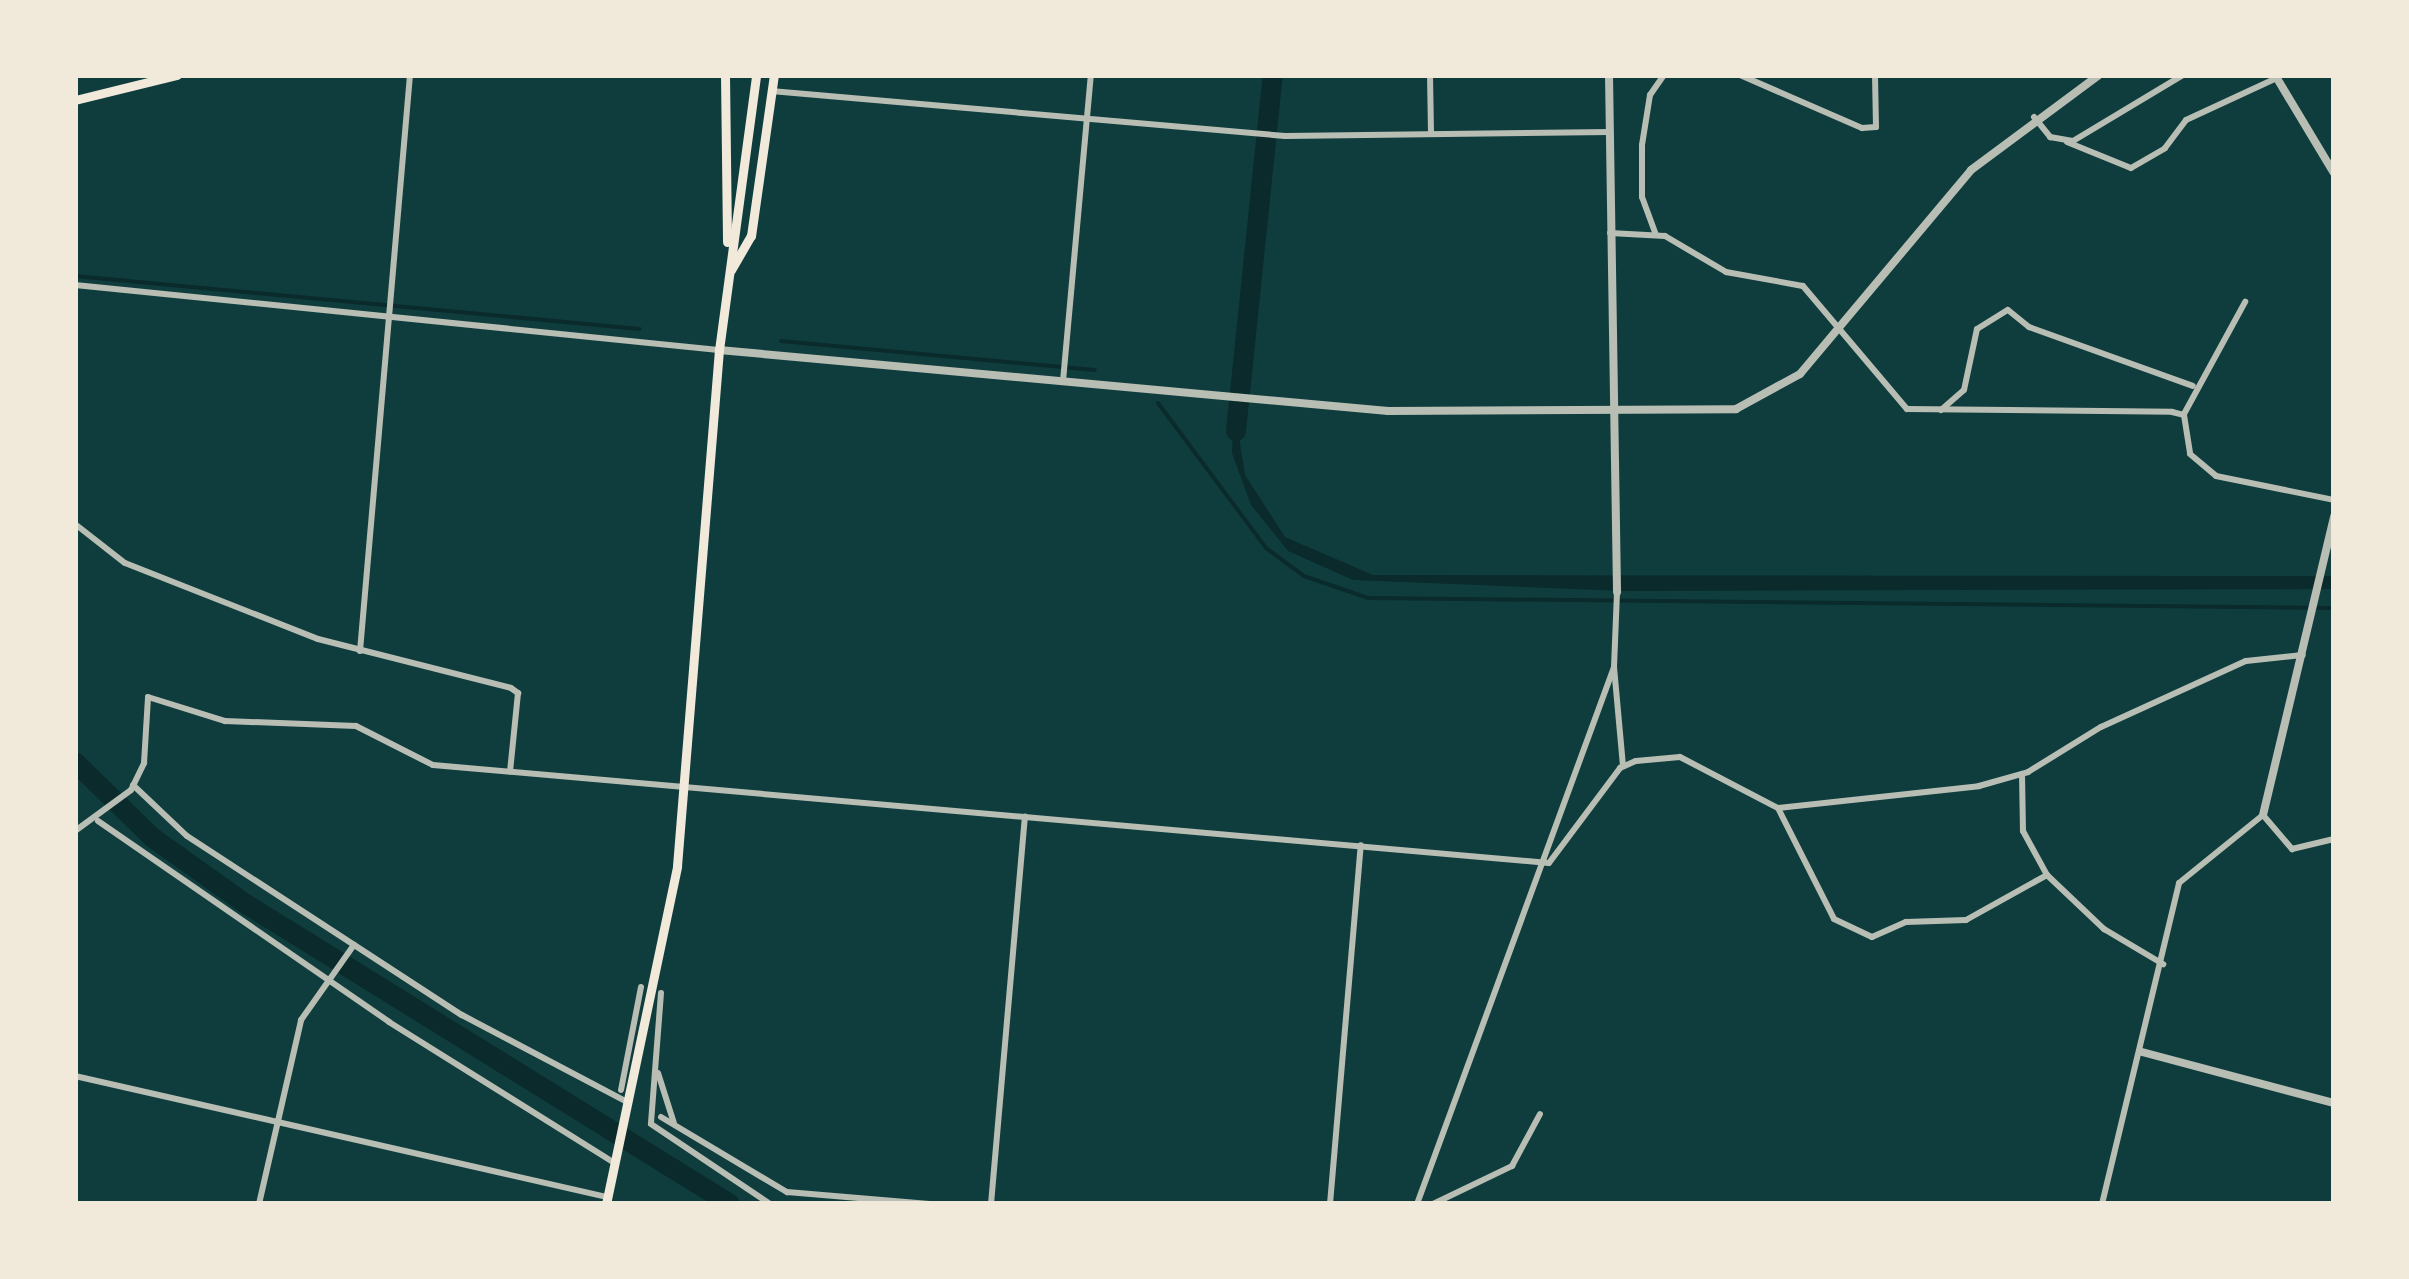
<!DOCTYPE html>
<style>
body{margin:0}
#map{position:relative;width:2409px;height:1279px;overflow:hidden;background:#0f3d3e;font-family:"Fira Sans Condensed",sans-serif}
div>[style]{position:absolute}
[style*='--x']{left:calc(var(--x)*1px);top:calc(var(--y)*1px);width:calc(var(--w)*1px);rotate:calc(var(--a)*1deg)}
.water>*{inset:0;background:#0a2a2b}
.stream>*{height:4px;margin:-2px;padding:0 2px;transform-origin:2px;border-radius:2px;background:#0a2a2b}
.river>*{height:20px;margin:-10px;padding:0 10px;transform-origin:10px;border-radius:10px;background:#0a2a2b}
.minor>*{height:6px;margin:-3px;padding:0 3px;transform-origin:3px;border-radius:3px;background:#b8beb3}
.tertiary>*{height:8px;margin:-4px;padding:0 4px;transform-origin:4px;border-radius:4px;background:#b8beb3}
.secondary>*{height:9px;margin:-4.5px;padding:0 4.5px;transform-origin:4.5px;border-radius:4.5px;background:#f1e9da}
span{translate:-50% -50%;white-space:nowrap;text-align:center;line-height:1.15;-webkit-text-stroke:10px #f1e9da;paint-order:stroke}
.frame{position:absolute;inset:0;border:78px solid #f1e9da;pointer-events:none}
</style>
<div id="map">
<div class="water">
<i style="clip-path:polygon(1234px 405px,1245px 475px,1285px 537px,1373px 575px,2334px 576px,2334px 589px,1624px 591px,1353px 580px,1288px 551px,1251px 505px,1232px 453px)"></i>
</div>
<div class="stream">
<i style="--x:75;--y:276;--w:567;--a:5.36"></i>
<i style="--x:781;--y:341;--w:315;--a:5.3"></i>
<i style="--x:1158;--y:403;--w:181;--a:53.3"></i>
<i style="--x:1266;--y:548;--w:47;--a:36.4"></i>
<i style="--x:1304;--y:576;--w:68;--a:19"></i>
<i style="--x:1368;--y:598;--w:966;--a:0.59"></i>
</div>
<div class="river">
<i style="--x:1236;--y:431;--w:358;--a:-84.1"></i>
<i style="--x:75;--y:762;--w:109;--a:44.3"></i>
<i style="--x:153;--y:838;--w:114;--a:35.4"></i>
<i style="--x:246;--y:904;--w:569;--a:31.79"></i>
</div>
<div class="minor">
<i style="--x:1430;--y:75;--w:59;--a:89"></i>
<i style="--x:1740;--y:75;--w:133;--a:23.5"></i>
<i style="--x:1862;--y:128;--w:14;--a:-4"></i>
<i style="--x:1876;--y:127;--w:52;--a:-91.1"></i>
<i style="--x:2226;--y:75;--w:6;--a:0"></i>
<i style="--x:771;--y:91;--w:516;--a:5"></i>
<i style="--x:1285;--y:136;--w:325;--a:-0.7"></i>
<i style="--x:2034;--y:117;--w:26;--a:51"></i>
<i style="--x:2050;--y:137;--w:23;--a:10"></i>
<i style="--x:2073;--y:141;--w:128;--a:-31"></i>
<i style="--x:2067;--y:142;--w:69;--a:22.1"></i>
<i style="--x:2131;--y:168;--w:39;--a:-30"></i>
<i style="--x:2165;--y:148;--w:35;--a:-53"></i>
<i style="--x:2186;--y:120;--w:100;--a:-24.8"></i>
<i style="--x:1610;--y:233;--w:55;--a:3.1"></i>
<i style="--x:1665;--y:236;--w:71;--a:30.5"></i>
<i style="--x:1726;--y:272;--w:78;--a:10.3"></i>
<i style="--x:1803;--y:286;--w:161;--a:49.8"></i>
<i style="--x:1907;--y:409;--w:265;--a:0.6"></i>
<i style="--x:2172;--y:412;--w:12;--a:14"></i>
<i style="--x:2184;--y:415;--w:39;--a:81"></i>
<i style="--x:2190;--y:454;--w:34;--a:40"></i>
<i style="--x:2216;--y:476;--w:120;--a:11.5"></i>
<i style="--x:1656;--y:235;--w:40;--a:-110.2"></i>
<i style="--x:1642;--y:197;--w:52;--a:-90"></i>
<i style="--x:1642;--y:145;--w:51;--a:-80.9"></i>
<i style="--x:1650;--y:95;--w:24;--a:-55"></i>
<i style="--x:75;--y:285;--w:647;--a:5.76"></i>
<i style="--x:1063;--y:381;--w:307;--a:-84.8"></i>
<i style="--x:1941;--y:410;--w:30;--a:-41"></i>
<i style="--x:1964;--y:390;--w:62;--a:-78"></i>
<i style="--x:1977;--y:329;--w:36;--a:-32"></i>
<i style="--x:2008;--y:310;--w:27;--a:39"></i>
<i style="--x:2029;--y:327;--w:174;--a:19.8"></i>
<i style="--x:2184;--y:414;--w:128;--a:-61.4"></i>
<i style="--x:75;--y:524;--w:63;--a:38"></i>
<i style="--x:125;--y:563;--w:207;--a:21.5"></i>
<i style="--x:318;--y:639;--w:199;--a:14.2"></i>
<i style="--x:511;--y:688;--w:9;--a:36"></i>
<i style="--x:518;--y:693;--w:79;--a:95.8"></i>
<i style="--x:360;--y:651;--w:578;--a:-85.04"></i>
<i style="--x:1614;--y:667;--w:99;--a:84.8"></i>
<i style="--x:2022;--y:774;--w:57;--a:89"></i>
<i style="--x:2023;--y:831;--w:50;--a:61.4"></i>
<i style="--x:2047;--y:875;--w:79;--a:43.5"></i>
<i style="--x:2104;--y:929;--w:69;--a:30.7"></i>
<i style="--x:133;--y:785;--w:74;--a:43.4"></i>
<i style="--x:187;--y:836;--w:328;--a:33.1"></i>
<i style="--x:462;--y:1015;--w:187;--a:27.8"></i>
<i style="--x:1778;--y:808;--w:124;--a:63.2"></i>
<i style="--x:1834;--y:919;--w:42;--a:25.3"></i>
<i style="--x:1872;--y:937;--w:37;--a:-24"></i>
<i style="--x:1906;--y:922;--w:60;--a:-1.9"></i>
<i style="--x:1966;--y:920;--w:93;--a:-29.1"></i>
<i style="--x:98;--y:821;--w:354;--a:34.6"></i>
<i style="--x:389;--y:1022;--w:266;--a:32"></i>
<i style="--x:75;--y:831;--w:69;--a:-36.2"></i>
<i style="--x:131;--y:790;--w:30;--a:-64"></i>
<i style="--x:144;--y:763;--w:66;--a:-86.5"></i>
<i style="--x:148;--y:697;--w:81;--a:17.3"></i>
<i style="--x:225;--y:721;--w:131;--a:2.2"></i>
<i style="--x:356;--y:726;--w:86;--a:26.9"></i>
<i style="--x:433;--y:765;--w:1120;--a:5.02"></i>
<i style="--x:1549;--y:863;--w:119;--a:-53.2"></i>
<i style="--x:1620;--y:768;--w:17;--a:-24"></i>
<i style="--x:1636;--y:761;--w:44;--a:-5.2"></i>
<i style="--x:1680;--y:757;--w:110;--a:27.5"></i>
<i style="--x:1778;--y:808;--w:202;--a:-6.2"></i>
<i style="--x:1979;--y:786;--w:51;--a:-15.9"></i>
<i style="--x:2028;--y:772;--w:86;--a:-31.7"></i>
<i style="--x:2101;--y:727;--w:159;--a:-24.5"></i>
<i style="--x:2246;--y:661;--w:57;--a:-6"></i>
<i style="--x:661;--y:993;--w:131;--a:94.4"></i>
<i style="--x:651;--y:1124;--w:143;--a:33.9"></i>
<i style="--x:658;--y:1073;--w:52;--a:72.3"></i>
<i style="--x:75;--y:1076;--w:546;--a:12.81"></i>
<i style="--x:621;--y:1090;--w:105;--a:-79"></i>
<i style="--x:661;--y:1117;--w:147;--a:30.8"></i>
<i style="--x:787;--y:1192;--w:143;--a:4.8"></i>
<i style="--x:259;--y:1204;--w:189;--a:-77.1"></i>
<i style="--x:301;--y:1020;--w:92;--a:-54.8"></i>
<i style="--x:991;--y:1204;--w:389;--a:-85"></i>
<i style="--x:1330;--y:1204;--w:360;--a:-85.1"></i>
<i style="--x:1417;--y:1204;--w:572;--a:-69.85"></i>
<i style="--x:1614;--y:667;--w:75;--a:-87.7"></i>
<i style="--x:1433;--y:1204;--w:88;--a:-25.7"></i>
<i style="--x:1512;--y:1166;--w:59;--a:-61.7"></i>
<i style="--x:2102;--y:1204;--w:330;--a:-76.5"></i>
<i style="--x:2179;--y:883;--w:108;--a:-39"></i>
<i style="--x:2263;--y:815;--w:45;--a:49.5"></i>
<i style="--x:2292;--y:849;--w:43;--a:-13.4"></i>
</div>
<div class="tertiary">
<i style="--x:1609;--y:75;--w:517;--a:89.11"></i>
<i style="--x:2275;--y:75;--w:114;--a:59"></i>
<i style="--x:719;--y:350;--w:672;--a:5.21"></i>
<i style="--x:1388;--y:411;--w:348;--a:-0.3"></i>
<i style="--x:1736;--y:409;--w:73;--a:-28.7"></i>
<i style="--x:1800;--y:374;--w:266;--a:-50"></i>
<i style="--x:1971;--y:170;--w:159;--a:-36.6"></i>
<i style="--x:2263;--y:815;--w:307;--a:-76.6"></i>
<i style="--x:2142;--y:1052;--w:199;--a:14.9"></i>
</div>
<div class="secondary">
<i style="--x:725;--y:75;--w:167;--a:89.3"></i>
<i style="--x:75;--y:100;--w:105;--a:-13.8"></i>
<i style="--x:731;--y:270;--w:39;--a:-60"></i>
<i style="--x:751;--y:236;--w:163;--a:-81.9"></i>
<i style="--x:606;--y:1204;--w:345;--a:-78.1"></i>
<i style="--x:677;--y:866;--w:518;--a:-85.35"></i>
<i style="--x:719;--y:350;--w:277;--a:-82.3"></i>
</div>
<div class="frame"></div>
</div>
